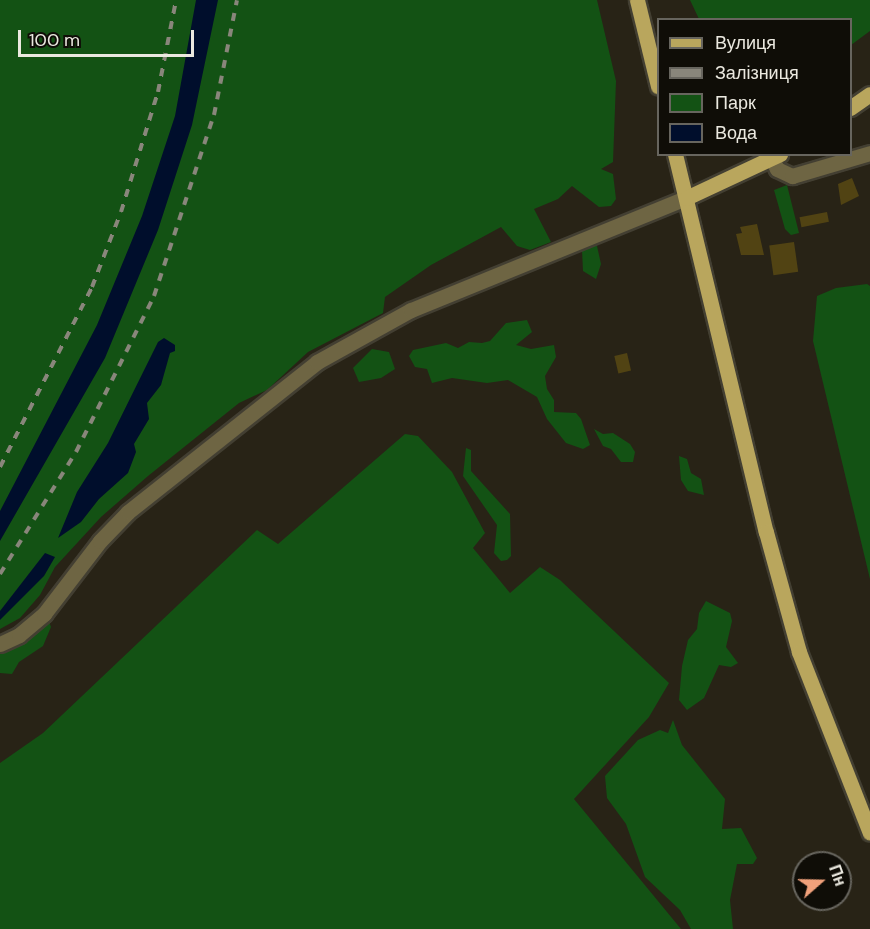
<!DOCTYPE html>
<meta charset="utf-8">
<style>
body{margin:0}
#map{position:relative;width:870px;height:929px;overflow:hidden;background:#282316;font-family:"DM Sans",sans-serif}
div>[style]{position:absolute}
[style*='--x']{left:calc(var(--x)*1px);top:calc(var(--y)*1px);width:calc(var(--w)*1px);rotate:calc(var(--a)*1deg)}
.green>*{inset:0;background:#135214}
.water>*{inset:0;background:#000e2c}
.building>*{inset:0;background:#514313;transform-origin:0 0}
.roads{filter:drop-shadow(2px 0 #433f32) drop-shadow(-2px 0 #433f32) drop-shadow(0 2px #433f32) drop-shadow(0 -2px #433f32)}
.minor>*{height:15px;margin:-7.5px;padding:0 7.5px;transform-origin:7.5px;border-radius:7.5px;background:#6e6543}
.major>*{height:15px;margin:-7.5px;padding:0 7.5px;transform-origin:7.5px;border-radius:7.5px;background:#b9a65d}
.rail>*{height:4px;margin-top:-2px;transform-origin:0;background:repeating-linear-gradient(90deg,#89867b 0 8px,transparent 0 16px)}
span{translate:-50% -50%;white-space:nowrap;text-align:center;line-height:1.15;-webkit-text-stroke:4.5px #0f0d07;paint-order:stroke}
.legend{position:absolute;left:657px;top:18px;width:195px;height:138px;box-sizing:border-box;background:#0f0d07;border:2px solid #67655e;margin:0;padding:8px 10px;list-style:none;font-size:18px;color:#ebe9e0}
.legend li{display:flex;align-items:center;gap:12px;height:30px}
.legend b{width:30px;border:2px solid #67655e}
.north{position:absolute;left:792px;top:851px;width:60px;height:60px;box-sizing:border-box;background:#0f0d07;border:2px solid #67655e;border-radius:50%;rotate:70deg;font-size:16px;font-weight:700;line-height:24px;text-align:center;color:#ebe9e0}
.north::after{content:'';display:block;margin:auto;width:21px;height:27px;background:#f1a17b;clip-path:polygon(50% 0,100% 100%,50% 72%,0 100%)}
.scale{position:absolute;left:18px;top:30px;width:176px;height:27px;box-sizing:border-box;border:3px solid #ebe9e0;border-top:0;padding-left:8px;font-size:18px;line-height:21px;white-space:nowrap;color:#ebe9e0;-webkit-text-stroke:4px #0f0d07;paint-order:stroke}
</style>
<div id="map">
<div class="green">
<i style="clip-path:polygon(0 0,597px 0,616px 81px,613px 162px,601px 169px,613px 174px,616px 199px,611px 206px,599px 207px,572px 186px,558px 199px,534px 209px,551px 242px,530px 250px,517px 246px,501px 227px,431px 265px,385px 297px,383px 313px,308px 352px,267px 390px,239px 403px,148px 476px,101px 517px,55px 567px,40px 595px,20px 618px,0 629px)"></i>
<i style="clip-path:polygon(690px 0,870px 0,870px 31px,851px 45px,850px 20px,699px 19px)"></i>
<i style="clip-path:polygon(787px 185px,799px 233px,791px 235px,785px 229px,774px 190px)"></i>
<i style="clip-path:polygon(592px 244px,597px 246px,601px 264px,596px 279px,583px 271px,582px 250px)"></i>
<i style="clip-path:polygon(867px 284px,870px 286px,870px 579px,813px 341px,817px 296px,836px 288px)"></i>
<i style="clip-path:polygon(527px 320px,532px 332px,516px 345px,531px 349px,554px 345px,556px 357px,545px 376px,547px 389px,554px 400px,554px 412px,576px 413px,581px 419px,590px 445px,583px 449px,566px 443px,547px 419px,537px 397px,508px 380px,487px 383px,452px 378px,432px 383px,427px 369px,415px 367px,409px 356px,413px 350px,446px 343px,458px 348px,469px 342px,482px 343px,490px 341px,506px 323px)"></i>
<i style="clip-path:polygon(372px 349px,389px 352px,395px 369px,381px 378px,359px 382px,353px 368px)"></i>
<i style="clip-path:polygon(594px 429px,603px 434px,613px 433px,630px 444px,635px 452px,633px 462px,621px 462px,611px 449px,603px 446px)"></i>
<i style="clip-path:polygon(405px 434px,418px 436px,452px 472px,485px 533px,473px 548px,510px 593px,540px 567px,560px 580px,669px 683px,649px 717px,574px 799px,681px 929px,0 929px,0 763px,43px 733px,257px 530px,278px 544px)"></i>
<i style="clip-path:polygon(466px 448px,471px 450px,471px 471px,510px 514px,511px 556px,507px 560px,501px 561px,494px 553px,497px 525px,463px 476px)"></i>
<i style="clip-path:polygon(679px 456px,687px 459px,691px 473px,701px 479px,704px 495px,688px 491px,681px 480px)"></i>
<i style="clip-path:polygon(706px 601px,730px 613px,732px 621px,726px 647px,738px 663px,731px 667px,719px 665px,704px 698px,687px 710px,679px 700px,682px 666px,688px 640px,697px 629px,699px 613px)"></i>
<i style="clip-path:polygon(48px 619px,51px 627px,43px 646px,19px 662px,12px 674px,0 673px,0 651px)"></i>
<i style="clip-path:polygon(673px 720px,682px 745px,725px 799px,722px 829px,741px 828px,757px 858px,753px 864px,737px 864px,730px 900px,733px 929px,691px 929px,680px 910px,645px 877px,626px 824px,607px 798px,605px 776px,638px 740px,660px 730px,668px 733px)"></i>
</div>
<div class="water">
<i style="clip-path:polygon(196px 0,218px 0,192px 125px,158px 230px,105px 358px,0 541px,0 511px,97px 325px,142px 216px,175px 116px)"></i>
<i style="clip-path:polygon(164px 338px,175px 345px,175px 351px,170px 353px,161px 385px,147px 403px,149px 419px,134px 444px,136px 452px,128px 473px,99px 499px,81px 522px,58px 538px,77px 492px,108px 443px,158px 342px)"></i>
<i style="clip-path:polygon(45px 553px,55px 557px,44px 576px,0 620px,0 611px)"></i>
</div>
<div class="building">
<i style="clip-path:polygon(852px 178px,859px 196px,841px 205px,838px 184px)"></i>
<i style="left:827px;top:212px;width:10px;height:28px;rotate:79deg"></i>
<i style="clip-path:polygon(757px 224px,764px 255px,741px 255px,736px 234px,742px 233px,740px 227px)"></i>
<i style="left:794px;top:242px;width:30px;height:25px;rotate:82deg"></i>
<i style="left:627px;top:353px;width:18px;height:13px;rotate:77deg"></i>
</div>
<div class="roads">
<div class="minor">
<i style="--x:772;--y:159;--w:11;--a:63"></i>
<i style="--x:777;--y:169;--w:17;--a:25"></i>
<i style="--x:792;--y:176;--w:81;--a:-16.4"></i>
<i style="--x:0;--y:644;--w:21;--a:-25"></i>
<i style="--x:19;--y:635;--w:33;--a:-40"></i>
<i style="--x:44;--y:614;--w:92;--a:-52.5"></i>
<i style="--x:100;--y:541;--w:40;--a:-46"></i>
<i style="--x:128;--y:512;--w:241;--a:-38.4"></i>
<i style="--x:317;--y:362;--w:107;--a:-29"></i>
<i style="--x:411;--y:310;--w:297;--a:-22.2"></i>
</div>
<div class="major">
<i style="--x:637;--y:0;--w:89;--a:76.3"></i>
<i style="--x:850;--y:108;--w:24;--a:-35"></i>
<i style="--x:675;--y:154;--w:389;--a:76.5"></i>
<i style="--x:766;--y:532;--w:124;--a:74.6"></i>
<i style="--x:799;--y:652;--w:194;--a:68.6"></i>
<i style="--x:686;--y:198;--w:104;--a:-25.1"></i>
</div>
</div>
<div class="rail">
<i style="--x:0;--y:467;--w:202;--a:-62.9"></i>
<i style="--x:92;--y:287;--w:80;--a:-68.9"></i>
<i style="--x:121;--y:212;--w:126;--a:-72.9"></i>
<i style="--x:158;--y:92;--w:94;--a:-78.9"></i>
<i style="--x:0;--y:574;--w:144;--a:-58.1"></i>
<i style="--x:76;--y:452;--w:174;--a:-63.4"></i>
<i style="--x:154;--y:296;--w:191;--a:-71.7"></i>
<i style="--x:214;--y:115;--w:117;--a:-78.7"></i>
</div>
<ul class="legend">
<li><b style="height:8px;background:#b9a65d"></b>Вулиця</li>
<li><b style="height:8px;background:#89867b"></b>Залізниця</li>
<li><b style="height:16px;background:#135214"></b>Парк</li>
<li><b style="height:16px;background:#000e2c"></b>Вода</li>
</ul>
<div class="north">Пн</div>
<div class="scale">100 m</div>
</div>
